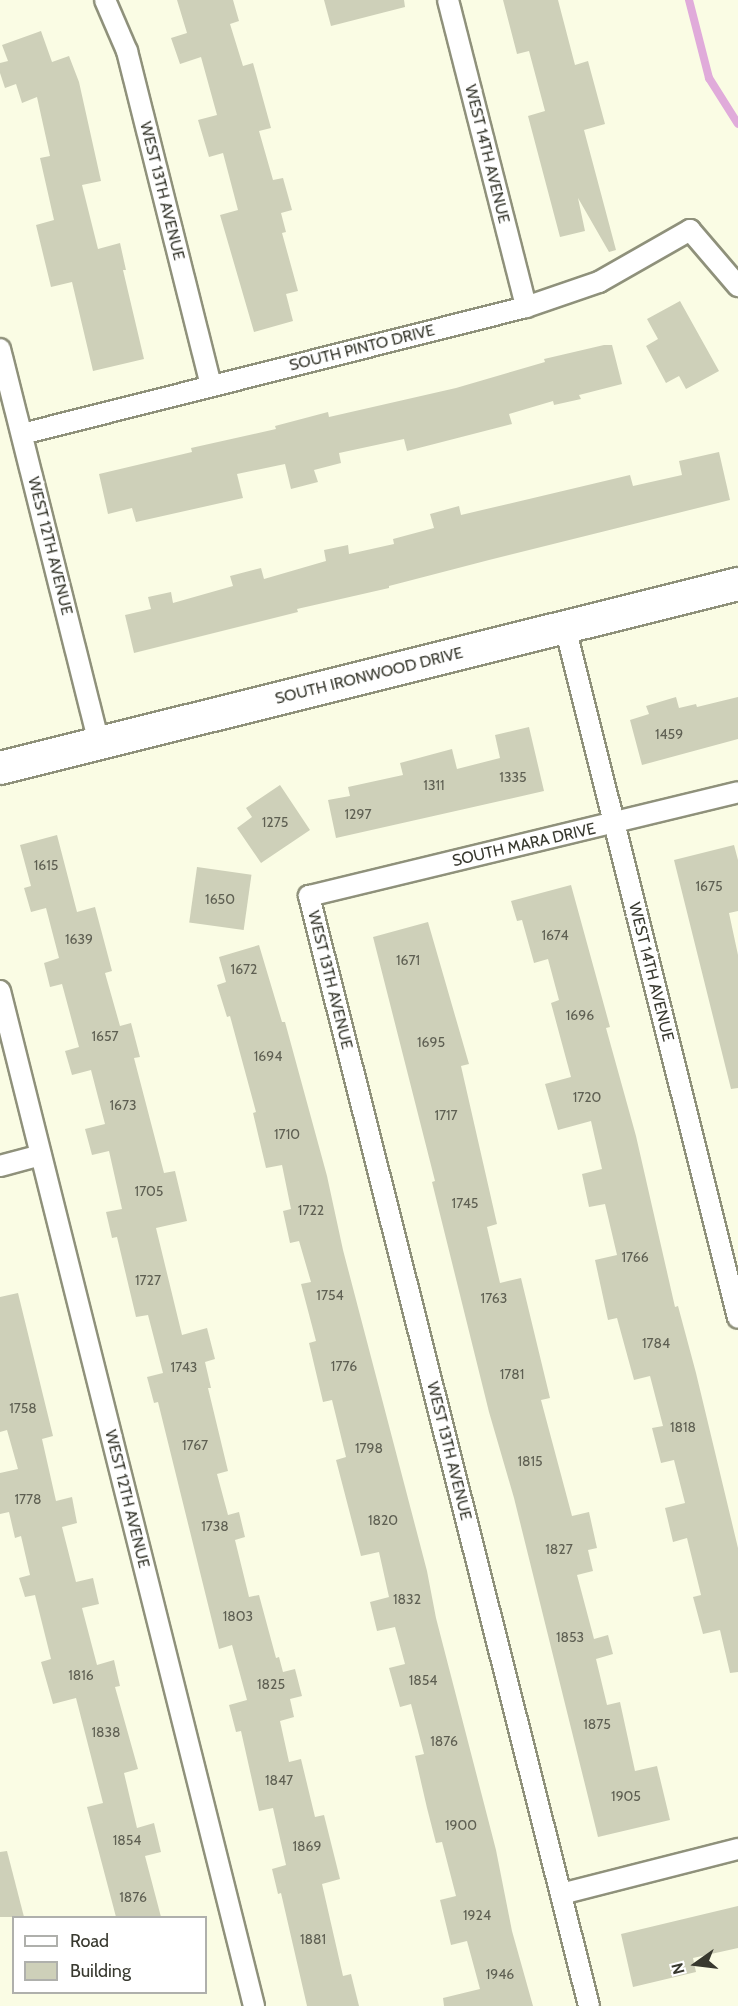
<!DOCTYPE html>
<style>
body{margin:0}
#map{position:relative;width:738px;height:2006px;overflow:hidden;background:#fafce4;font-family:Cabin,sans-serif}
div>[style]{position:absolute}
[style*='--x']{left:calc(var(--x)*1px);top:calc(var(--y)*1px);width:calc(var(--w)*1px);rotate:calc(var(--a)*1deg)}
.stream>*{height:8px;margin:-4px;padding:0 4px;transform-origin:4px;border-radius:4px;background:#e0abda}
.building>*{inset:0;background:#ced0b9;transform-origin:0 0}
.roads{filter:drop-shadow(2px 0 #8f917b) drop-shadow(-2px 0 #8f917b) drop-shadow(0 2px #8f917b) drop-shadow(0 -2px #8f917b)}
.street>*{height:20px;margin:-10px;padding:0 10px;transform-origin:10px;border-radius:10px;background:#fff}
.primary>*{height:32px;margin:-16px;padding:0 16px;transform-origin:16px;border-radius:16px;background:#fff}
span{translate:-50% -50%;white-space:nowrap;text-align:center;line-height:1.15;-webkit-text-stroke:5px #fff;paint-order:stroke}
.number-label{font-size:14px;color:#5e5f52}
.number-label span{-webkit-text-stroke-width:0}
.street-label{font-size:16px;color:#38392f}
.legend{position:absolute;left:12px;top:1916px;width:195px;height:78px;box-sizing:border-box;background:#fff;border:2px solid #afb0ac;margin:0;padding:8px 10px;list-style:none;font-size:18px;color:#38392f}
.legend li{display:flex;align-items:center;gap:12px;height:30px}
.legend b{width:30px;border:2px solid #afb0ac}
.north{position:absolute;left:666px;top:1934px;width:60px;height:60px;-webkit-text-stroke:4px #fff;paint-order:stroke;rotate:256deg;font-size:16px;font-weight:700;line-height:24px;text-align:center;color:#38392f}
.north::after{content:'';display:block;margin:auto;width:21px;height:27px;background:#38392f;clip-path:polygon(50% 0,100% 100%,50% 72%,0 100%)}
</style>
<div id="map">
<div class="stream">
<i style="--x:689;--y:0;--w:81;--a:75.6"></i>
<i style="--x:709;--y:78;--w:54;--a:57.8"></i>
</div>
<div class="building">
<i style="clip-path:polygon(177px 0,233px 0,239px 21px,230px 24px,243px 66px,253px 63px,271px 128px,259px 131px,273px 180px,283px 178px,292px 210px,281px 213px,286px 232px,282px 233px,298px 291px,286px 294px,293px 321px,254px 332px,220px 215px,238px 210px,223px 153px,209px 157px,198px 120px,217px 115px,201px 57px,180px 64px,171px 38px,187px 33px)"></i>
<i style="clip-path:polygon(324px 0,404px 0,405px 7px,331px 26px)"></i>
<i style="clip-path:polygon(503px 0,558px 0,575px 65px,588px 61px,605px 124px,584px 130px,616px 250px,609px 252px,578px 198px,585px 231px,560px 237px,528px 116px,545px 111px,529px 51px,517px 54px)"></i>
<i style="clip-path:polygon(41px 31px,52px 62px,69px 56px,79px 82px,101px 181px,82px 185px,98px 249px,120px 243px,126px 270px,123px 270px,144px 359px,93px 371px,72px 282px,51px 287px,36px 225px,54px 220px,40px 158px,50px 156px,37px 97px,22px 103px,16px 84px,5px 88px,0 73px,0 63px,8px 61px,2px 45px)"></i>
<i style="clip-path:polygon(680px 301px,719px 371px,686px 389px,679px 376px,666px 383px,646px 346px,658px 339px,647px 319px)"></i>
<i style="clip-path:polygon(604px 345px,612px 345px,622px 384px,579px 395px,581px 399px,554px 405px,553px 401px,509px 414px,512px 424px,407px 451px,404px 439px,339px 453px,341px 463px,314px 470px,318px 482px,291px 489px,285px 464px,237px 474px,243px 498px,136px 522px,132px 508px,108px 514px,99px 474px,192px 452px,191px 448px,276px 429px,275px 426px,328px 412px,329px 417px,456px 388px,545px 362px,544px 359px)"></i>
<i style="clip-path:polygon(719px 452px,730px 500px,489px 560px,389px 586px,389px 588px,297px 609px,298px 612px,134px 653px,125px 615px,151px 609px,148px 597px,171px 592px,173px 603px,233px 586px,230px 576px,261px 568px,264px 579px,326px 561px,324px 550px,348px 545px,349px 554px,394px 544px,393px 539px,434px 528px,430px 514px,459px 506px,461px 515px,630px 475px,633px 486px,682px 475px,679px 461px)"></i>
<i style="clip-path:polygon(676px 697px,679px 708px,696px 704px,697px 707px,738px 697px,738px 739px,642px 765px,630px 720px,649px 714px,646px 706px)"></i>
<i style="clip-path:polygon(529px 727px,544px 791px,336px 838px,328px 800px,350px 796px,348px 787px,403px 775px,400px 763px,452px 749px,457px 769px,500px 758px,495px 735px)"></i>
<i style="clip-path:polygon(280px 785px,310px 830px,261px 863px,237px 828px,252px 817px,246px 808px)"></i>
<i style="clip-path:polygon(57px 835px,77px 912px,95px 907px,112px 971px,105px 973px,120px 1026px,131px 1023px,140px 1057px,134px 1058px,164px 1173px,175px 1171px,187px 1221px,156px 1228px,182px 1335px,207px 1328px,215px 1359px,205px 1362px,211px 1388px,208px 1388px,228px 1471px,217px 1474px,228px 1515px,239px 1512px,245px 1537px,235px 1540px,249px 1597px,259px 1595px,276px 1658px,279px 1657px,283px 1672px,295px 1669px,302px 1696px,290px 1699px,294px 1717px,280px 1721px,289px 1762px,301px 1759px,315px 1817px,324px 1815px,340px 1879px,322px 1884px,343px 1976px,351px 1974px,359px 2006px,307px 2006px,281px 1893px,278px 1894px,272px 1869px,286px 1865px,273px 1808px,259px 1811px,241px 1731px,236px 1732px,229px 1705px,247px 1700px,232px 1645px,219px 1649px,158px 1402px,154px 1403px,147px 1377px,163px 1373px,148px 1315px,136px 1317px,117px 1237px,112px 1238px,106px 1212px,122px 1209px,109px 1151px,92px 1155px,85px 1129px,105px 1124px,91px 1070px,72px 1075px,65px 1051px,79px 1047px,62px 984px,50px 987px,44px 963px,59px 958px,46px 908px,31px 912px,24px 888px,31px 886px,20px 845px)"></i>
<i style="clip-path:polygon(734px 845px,738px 860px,738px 911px,729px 913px,738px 955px,738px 1088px,731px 1089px,674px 860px)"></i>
<i style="left:197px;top:867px;width:55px;height:56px;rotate:8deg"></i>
<i style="clip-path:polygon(571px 885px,610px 1027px,606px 1028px,636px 1136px,675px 1307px,678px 1306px,696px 1373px,738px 1548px,738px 1672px,730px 1673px,720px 1630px,703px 1634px,693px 1597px,701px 1595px,687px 1538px,673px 1542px,665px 1508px,685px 1503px,674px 1460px,661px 1463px,652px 1428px,663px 1426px,650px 1376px,634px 1380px,617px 1318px,608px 1320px,595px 1260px,617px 1255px,605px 1204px,589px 1207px,582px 1174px,602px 1169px,591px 1121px,558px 1130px,545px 1084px,571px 1077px,551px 1003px,559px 1000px,548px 959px,534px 963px,522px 920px,517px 921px,511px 901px)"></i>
<i style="clip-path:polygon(428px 922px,469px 1064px,461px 1066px,497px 1224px,487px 1227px,500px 1283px,521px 1278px,550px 1398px,541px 1400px,572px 1516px,589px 1512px,597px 1548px,588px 1550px,593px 1571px,577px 1575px,594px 1639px,608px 1635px,613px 1654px,596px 1659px,607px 1705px,620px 1702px,635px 1771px,657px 1766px,670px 1820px,598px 1837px,514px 1498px,489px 1412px,432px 1182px,435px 1181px,373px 937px)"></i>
<i style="clip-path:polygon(259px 945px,282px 1022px,285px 1022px,327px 1176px,343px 1250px,427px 1571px,436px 1618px,496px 1850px,512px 1931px,533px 2006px,444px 2006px,443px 1998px,480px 1989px,467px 1941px,451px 1945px,440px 1900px,456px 1896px,442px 1842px,436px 1843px,427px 1808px,415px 1756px,424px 1754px,411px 1704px,400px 1707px,389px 1668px,405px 1664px,395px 1627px,377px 1631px,370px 1602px,389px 1597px,379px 1552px,361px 1556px,336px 1460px,346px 1457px,332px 1400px,323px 1402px,309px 1343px,316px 1341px,301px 1284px,311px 1282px,299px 1241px,290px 1243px,283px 1211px,291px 1209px,282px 1165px,266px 1168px,253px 1113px,256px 1112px,230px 1016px,227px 1017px,217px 985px,226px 982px,219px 957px)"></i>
<i style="clip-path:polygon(18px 1293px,53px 1436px,42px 1439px,56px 1501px,72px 1497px,77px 1523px,62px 1527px,76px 1582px,93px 1578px,99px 1604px,82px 1608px,97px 1665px,114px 1660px,120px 1686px,115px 1687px,138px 1769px,124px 1773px,137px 1828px,154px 1823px,161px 1852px,145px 1856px,161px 1917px,116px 1917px,87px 1807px,103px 1803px,76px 1698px,53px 1704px,41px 1662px,51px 1659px,35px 1595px,25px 1597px,19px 1578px,30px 1575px,21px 1536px,15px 1538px,9px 1512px,0 1514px,0 1473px,18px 1469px,7px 1430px,0 1432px,0 1297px)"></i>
<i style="clip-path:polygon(7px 1851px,24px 1917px,0 1917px,0 1852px)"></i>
<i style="clip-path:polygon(738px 1906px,738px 1948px,693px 1958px,696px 1972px,633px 1987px,621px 1934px)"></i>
</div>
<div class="roads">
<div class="street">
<i style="--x:105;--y:0;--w:56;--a:66.7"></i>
<i style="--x:127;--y:51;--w:345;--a:75.9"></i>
<i style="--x:448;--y:0;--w:317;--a:75.7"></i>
<i style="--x:0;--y:349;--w:406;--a:75.9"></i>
<i style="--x:22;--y:434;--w:520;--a:-14.14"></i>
<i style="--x:526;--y:307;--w:77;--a:-18.9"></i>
<i style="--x:599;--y:282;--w:105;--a:-29.7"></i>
<i style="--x:690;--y:230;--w:74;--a:49.4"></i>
<i style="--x:565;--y:627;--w:712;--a:75.94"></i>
<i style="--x:0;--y:991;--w:1046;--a:75.95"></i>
<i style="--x:0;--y:1166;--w:42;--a:-15"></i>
<i style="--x:561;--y:1894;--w:183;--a:-14.3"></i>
<i style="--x:589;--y:2006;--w:1145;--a:-104.16"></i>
<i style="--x:309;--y:896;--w:441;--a:-13.6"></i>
</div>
<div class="primary">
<i style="--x:0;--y:768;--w:761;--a:-14"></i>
</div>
</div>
<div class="number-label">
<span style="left:669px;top:734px">1459</span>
<span style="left:513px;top:777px">1335</span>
<span style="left:434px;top:785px">1311</span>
<span style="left:358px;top:814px">1297</span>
<span style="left:275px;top:822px">1275</span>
<span style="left:46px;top:865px">1615</span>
<span style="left:709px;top:886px">1675</span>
<span style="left:220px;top:899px">1650</span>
<span style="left:555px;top:935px">1674</span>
<span style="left:79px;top:939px">1639</span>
<span style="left:408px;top:960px">1671</span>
<span style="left:244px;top:969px">1672</span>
<span style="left:580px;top:1015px">1696</span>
<span style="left:105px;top:1036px">1657</span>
<span style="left:431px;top:1042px">1695</span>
<span style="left:268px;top:1056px">1694</span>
<span style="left:587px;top:1097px">1720</span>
<span style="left:123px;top:1105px">1673</span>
<span style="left:446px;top:1115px">1717</span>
<span style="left:287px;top:1134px">1710</span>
<span style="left:149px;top:1191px">1705</span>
<span style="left:465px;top:1203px">1745</span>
<span style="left:311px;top:1210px">1722</span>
<span style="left:635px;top:1257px">1766</span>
<span style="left:148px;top:1280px">1727</span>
<span style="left:330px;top:1295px">1754</span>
<span style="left:494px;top:1298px">1763</span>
<span style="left:656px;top:1343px">1784</span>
<span style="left:344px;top:1366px">1776</span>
<span style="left:184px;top:1367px">1743</span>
<span style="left:512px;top:1374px">1781</span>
<span style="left:23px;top:1408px">1758</span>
<span style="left:683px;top:1427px">1818</span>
<span style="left:195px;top:1445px">1767</span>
<span style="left:369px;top:1448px">1798</span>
<span style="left:530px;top:1461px">1815</span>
<span style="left:28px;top:1499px">1778</span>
<span style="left:383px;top:1520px">1820</span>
<span style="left:215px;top:1526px">1738</span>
<span style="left:559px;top:1549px">1827</span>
<span style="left:407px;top:1599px">1832</span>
<span style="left:238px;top:1616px">1803</span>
<span style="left:570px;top:1637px">1853</span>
<span style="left:81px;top:1675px">1816</span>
<span style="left:423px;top:1680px">1854</span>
<span style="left:271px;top:1684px">1825</span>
<span style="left:597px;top:1724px">1875</span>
<span style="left:106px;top:1732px">1838</span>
<span style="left:444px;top:1741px">1876</span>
<span style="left:279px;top:1780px">1847</span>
<span style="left:626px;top:1796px">1905</span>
<span style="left:461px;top:1825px">1900</span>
<span style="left:127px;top:1840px">1854</span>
<span style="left:307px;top:1846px">1869</span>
<span style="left:133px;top:1897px">1876</span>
<span style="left:477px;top:1915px">1924</span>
<span style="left:313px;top:1939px">1881</span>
<span style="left:500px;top:1974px">1946</span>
</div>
<div class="street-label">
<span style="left:487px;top:154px;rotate:76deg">WEST 14TH AVENUE</span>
<span style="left:162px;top:191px;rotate:76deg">WEST 13TH AVENUE</span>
<span style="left:362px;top:348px;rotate:-14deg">SOUTH PINTO DRIVE</span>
<span style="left:50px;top:546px;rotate:76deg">WEST 12TH AVENUE</span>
<span style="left:369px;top:676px;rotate:-14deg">SOUTH IRONWOOD DRIVE</span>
<span style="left:524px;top:845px;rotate:-13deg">SOUTH MARA DRIVE</span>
<span style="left:651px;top:972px;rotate:76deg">WEST 14TH AVENUE</span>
<span style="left:330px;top:980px;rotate:76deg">WEST 13TH AVENUE</span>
<span style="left:449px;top:1451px;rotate:76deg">WEST 13TH AVENUE</span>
<span style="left:127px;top:1499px;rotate:76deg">WEST 12TH AVENUE</span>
</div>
<ul class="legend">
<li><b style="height:8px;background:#fff"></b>Road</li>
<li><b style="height:16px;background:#ced0b9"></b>Building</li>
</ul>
<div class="north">N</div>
</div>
